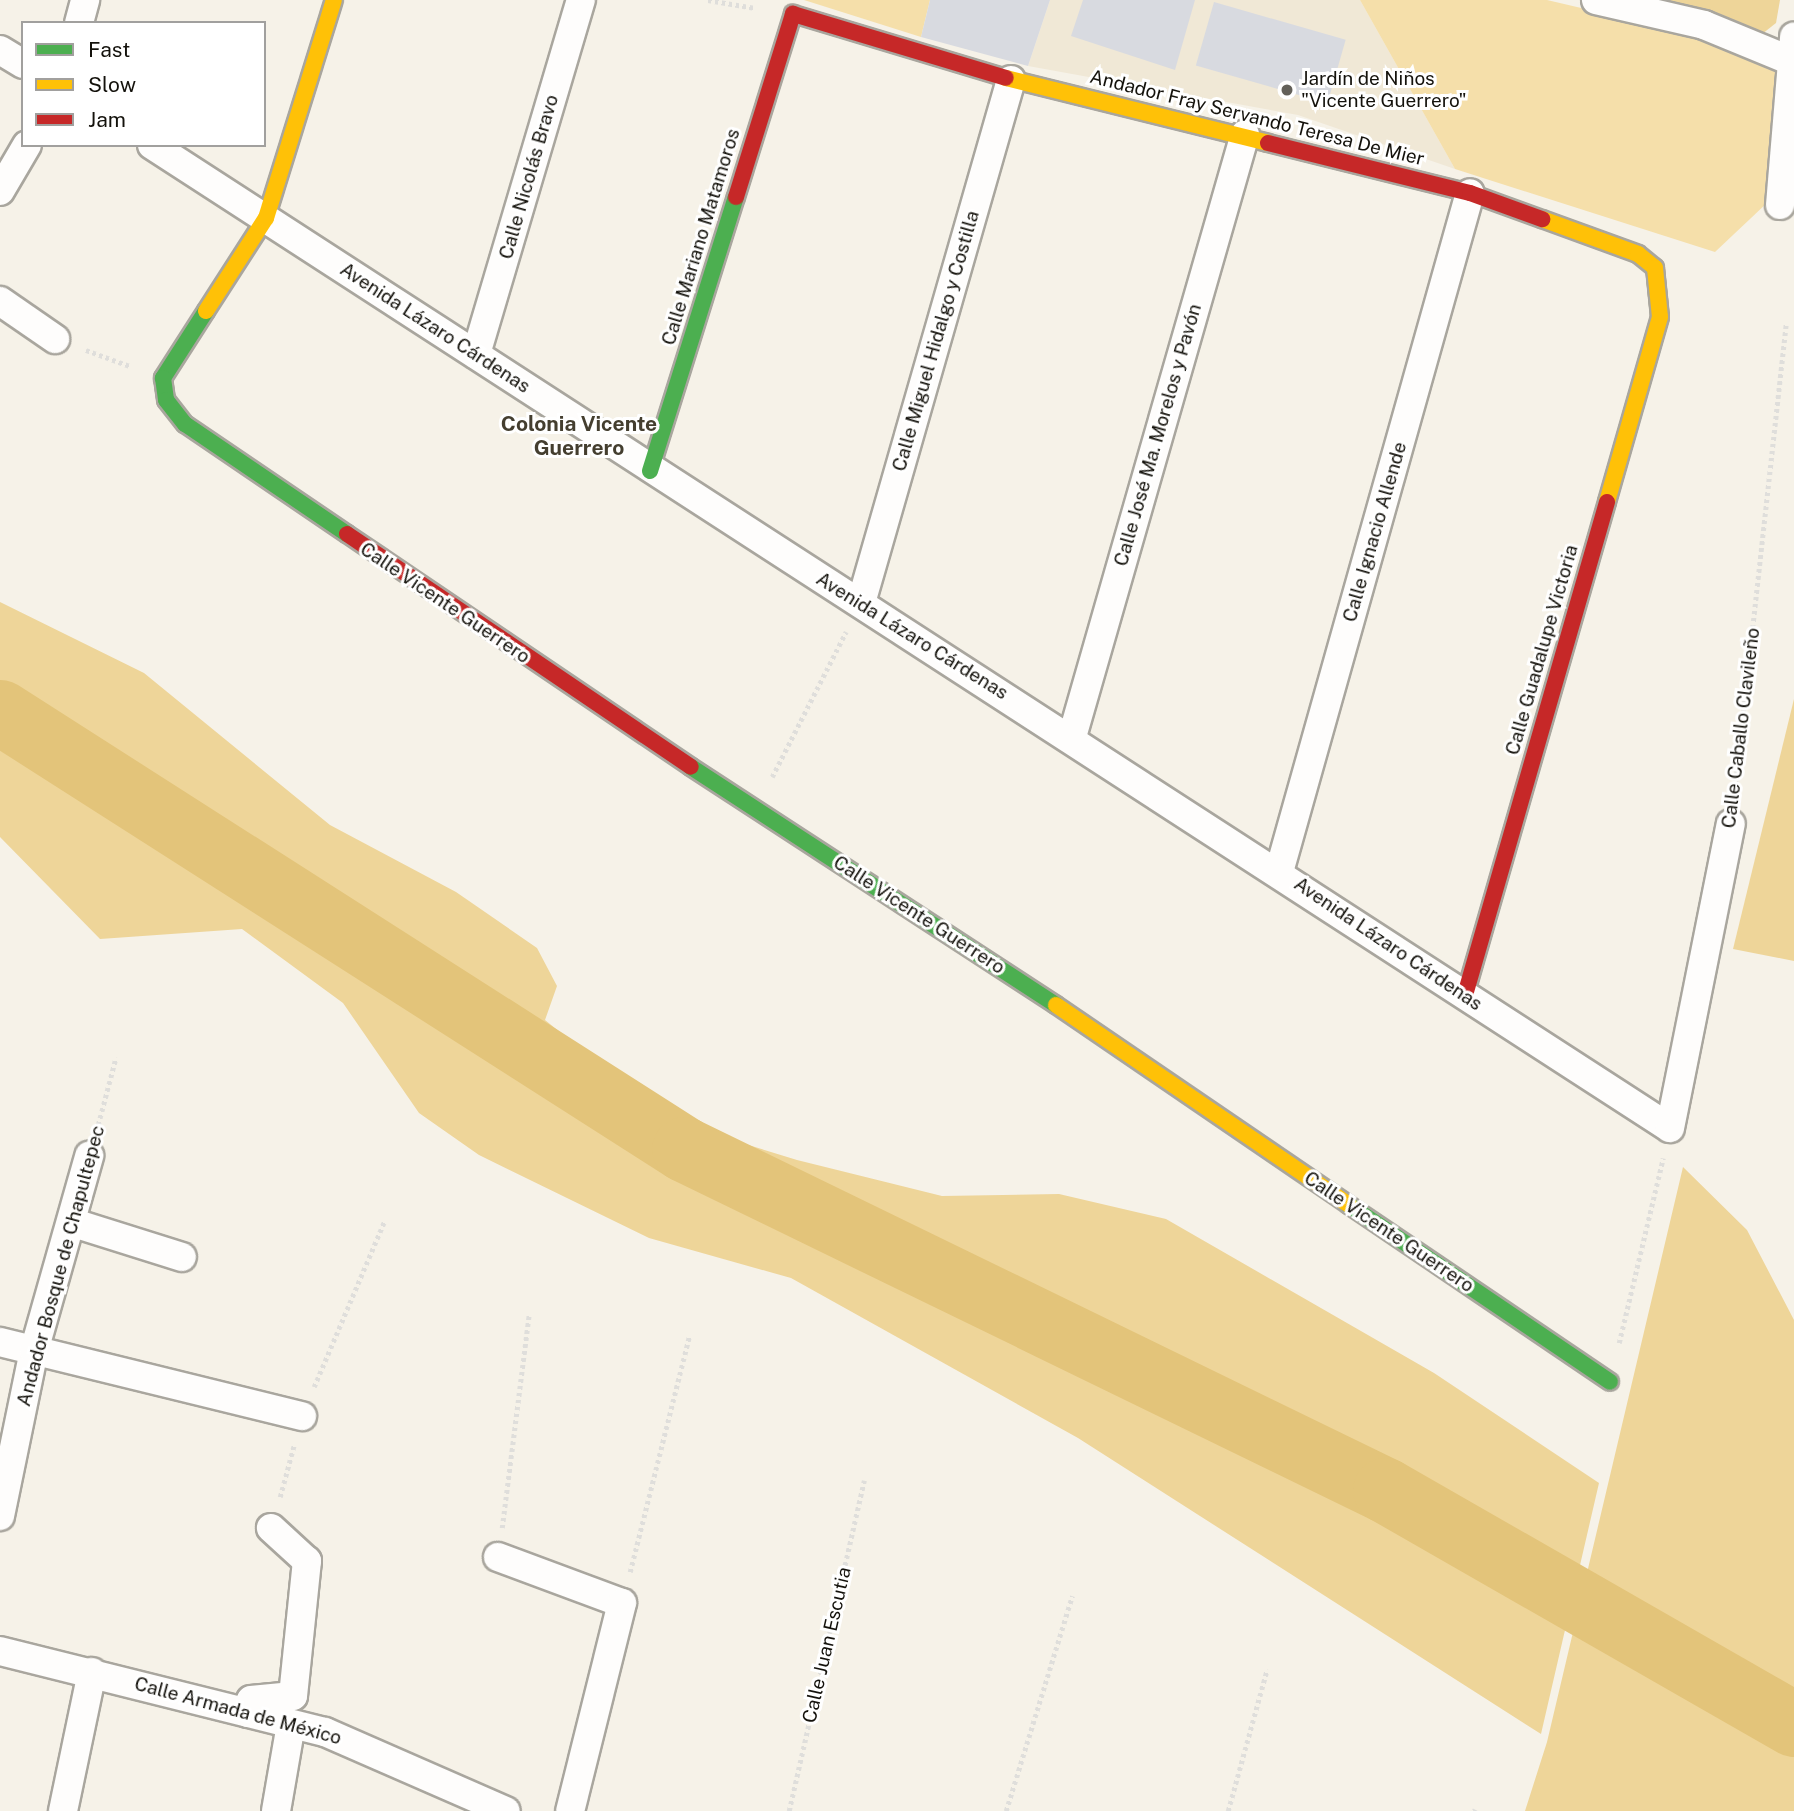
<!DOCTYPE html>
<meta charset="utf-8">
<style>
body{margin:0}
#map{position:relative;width:1794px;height:1811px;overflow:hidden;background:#f6f2e8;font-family:"Public Sans",sans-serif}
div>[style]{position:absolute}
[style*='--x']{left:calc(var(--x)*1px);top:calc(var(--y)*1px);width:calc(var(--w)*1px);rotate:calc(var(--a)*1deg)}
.built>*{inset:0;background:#f0e8d6}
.green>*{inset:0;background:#f5dfaa}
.forest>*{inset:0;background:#eed599}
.river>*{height:65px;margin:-32.5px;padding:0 32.5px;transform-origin:32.5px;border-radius:32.5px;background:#e3c47a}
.building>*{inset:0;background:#d8dae0;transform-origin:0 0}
.path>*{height:4.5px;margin-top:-2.25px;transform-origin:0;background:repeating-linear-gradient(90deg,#dfdedb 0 3.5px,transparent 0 7px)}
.roads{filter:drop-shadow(2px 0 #a9a69e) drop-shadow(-2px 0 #a9a69e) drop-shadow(0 2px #a9a69e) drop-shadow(0 -2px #a9a69e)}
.street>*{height:28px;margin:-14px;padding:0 14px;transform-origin:14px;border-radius:14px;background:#fefdfc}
.fast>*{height:16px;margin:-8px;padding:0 8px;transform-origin:8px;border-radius:8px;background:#4caf50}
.slow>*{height:16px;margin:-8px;padding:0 8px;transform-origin:8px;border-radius:8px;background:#ffc107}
.jam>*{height:16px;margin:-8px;padding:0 8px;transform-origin:8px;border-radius:8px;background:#c62828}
.dots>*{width:19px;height:19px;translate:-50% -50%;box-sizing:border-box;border:4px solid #fff;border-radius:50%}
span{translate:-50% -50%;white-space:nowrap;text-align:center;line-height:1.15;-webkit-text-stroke:6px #fff;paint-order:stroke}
.poi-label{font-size:19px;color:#14120c}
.left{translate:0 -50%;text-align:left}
.street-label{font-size:19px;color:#14120c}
.neighbourhood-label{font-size:21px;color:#443e2f;font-weight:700}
.legend{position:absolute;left:21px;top:21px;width:245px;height:126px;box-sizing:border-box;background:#fff;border:2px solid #a1a09e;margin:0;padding:9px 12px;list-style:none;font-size:21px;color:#14120c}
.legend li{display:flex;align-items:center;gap:14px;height:35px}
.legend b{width:35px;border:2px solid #a1a09e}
</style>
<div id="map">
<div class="built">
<i style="clip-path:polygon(1050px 0,1360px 0,1455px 169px,1298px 115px,1028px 66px)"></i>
</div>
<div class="green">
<i style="clip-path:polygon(804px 0,930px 0,921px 37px)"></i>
<i style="clip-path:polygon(1360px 0,1547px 0,1718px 40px,1777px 68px,1768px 202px,1715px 252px,1455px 169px)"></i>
</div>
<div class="forest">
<i style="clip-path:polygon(1664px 0,1780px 0,1776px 23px,1757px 38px)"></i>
<i style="clip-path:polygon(0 602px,144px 673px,330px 825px,456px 892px,537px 948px,557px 986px,545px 1020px,670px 1121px,797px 1160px,942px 1196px,1059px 1194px,1166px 1219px,1434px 1373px,1599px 1483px,1541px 1734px,1078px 1438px,791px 1278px,649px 1238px,479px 1155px,419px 1113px,343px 1003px,242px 929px,100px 939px,0 837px)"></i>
<i style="clip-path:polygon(1794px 699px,1794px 961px,1733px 949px)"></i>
<i style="clip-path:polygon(1683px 1167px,1747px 1230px,1794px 1320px,1794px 1811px,1525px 1811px,1547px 1742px)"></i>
</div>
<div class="river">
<i style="--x:0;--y:712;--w:812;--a:32.57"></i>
<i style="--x:684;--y:1149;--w:780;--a:25.94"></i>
<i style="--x:1385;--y:1490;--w:471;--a:29.8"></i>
</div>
<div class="building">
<i style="clip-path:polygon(930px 0,1050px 0,1028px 66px,921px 37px)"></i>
<i style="clip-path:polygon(1083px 0,1195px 0,1175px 70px,1071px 36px)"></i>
<i style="left:1214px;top:2px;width:137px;height:66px;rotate:16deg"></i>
</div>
<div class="path">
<i style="--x:708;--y:0;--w:48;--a:9.7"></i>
<i style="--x:86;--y:350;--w:47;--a:20"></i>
<i style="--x:772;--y:777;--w:163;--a:-63"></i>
<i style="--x:1734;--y:795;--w:475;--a:-83.7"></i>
<i style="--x:98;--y:1125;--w:70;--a:-75.2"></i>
<i style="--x:1619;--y:1343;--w:190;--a:-76.6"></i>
<i style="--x:314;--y:1387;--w:181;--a:-67"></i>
<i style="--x:280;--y:1497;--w:54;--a:-74.9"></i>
<i style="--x:502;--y:1528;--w:215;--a:-82.8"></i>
<i style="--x:630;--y:1572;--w:242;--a:-75.9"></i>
<i style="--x:789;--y:1811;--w:339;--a:-77.2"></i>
<i style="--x:1006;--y:1811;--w:225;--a:-72.9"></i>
<i style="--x:1228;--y:1811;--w:147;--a:-74.6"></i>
<i style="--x:1474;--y:1811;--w:2;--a:-63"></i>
</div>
<div class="roads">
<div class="street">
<i style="--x:1596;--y:0;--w:111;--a:13"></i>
<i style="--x:1704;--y:25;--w:92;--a:22.4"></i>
<i style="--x:79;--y:23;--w:24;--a:-75"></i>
<i style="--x:0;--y:50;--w:27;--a:31"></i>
<i style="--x:152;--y:145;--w:1808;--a:32.93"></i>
<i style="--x:1670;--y:1128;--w:310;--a:-78.7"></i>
<i style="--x:0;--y:191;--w:53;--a:-59.6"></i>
<i style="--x:1780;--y:205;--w:169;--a:-85.2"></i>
<i style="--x:0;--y:301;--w:67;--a:34.6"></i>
<i style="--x:476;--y:354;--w:369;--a:-73.5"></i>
<i style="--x:861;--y:603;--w:544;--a:-74"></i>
<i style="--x:1072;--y:737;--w:627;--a:-73.99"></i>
<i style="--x:1279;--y:872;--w:705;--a:-74.29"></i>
<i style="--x:74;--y:1223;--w:113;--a:17.5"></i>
<i style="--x:0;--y:1342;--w:311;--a:13.8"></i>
<i style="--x:0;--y:1516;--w:168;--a:-78.4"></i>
<i style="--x:34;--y:1351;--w:203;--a:-74.2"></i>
<i style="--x:498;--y:1557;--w:132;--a:20.4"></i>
<i style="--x:622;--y:1603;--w:214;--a:104"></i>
<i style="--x:0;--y:1651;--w:335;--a:14"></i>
<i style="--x:325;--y:1732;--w:197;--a:23.6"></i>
<i style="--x:248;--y:1713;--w:13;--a:-77"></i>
<i style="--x:251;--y:1700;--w:42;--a:-5.4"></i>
<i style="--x:293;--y:1696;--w:136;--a:-84.1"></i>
<i style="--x:307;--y:1561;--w:49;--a:-137.5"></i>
<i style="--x:63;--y:1811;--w:142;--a:-78.2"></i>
<i style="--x:276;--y:1811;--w:88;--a:-80.2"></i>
</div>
<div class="fast">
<i style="--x:206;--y:311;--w:80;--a:122.7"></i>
<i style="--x:163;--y:378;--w:22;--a:82"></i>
<i style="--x:166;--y:400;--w:31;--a:52"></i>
<i style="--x:185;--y:424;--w:196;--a:34.2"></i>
<i style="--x:650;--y:471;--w:287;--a:-72.6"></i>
<i style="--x:691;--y:767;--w:436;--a:33.1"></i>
<i style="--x:1349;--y:1205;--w:315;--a:34.1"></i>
</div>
<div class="slow">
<i style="--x:1006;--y:78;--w:270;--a:13.9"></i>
<i style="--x:1542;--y:219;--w:102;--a:20"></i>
<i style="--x:1638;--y:254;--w:22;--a:39"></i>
<i style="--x:1655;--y:268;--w:49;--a:84.2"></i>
<i style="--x:1660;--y:317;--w:192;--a:106"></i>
<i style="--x:206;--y:311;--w:111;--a:-57.2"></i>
<i style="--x:266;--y:218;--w:228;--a:-72.7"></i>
<i style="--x:1056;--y:1005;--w:355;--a:34.3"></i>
</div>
<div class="jam">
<i style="--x:1268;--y:143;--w:208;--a:13.9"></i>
<i style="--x:1470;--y:193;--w:77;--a:19.9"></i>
<i style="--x:736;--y:197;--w:192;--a:-72.7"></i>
<i style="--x:793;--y:14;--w:222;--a:16.7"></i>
<i style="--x:347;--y:534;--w:415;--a:34.1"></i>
<i style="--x:1465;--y:995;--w:513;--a:-73.93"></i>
</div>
</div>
<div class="dots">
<i style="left:1287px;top:90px;background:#636059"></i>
</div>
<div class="poi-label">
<span class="left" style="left:1301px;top:90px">Jardín de Niños<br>"Vicente Guerrero"</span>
</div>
<div class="street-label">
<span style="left:1257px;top:118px;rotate:14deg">Andador Fray Servando Teresa De Mier</span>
<span style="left:529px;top:177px;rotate:-74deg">Calle Nicolás Bravo</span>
<span style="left:701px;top:237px;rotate:-73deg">Calle Mariano Matamoros</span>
<span style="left:435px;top:328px;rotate:33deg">Avenida Lázaro Cárdenas</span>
<span style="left:936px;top:341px;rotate:-74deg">Calle Miguel Hidalgo y Costilla</span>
<span style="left:1158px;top:435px;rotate:-74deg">Calle José Ma. Morelos y Pavón</span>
<span style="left:1375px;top:532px;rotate:-74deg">Calle Ignacio Allende</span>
<span style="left:445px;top:603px;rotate:34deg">Calle Vicente Guerrero</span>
<span style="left:912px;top:636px;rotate:32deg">Avenida Lázaro Cárdenas</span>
<span style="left:1542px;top:650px;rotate:-74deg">Calle Guadalupe Victoria</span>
<span style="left:1741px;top:728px;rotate:-83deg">Calle Caballo Clavileño</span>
<span style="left:919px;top:915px;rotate:33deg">Calle Vicente Guerrero</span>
<span style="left:1388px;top:944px;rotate:34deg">Avenida Lázaro Cárdenas</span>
<span style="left:1389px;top:1232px;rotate:34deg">Calle Vicente Guerrero</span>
<span style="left:61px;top:1266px;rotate:-75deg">Andador Bosque de Chapultepec</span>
<span style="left:827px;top:1645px;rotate:-77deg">Calle Juan Escutia</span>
<span style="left:238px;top:1711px;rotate:15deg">Calle Armada de México</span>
</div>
<div class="neighbourhood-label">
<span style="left:579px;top:436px">Colonia Vicente<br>Guerrero</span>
</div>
<ul class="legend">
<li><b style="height:9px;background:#4caf50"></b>Fast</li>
<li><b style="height:9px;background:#ffc107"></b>Slow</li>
<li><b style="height:9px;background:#c62828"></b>Jam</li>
</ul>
</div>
